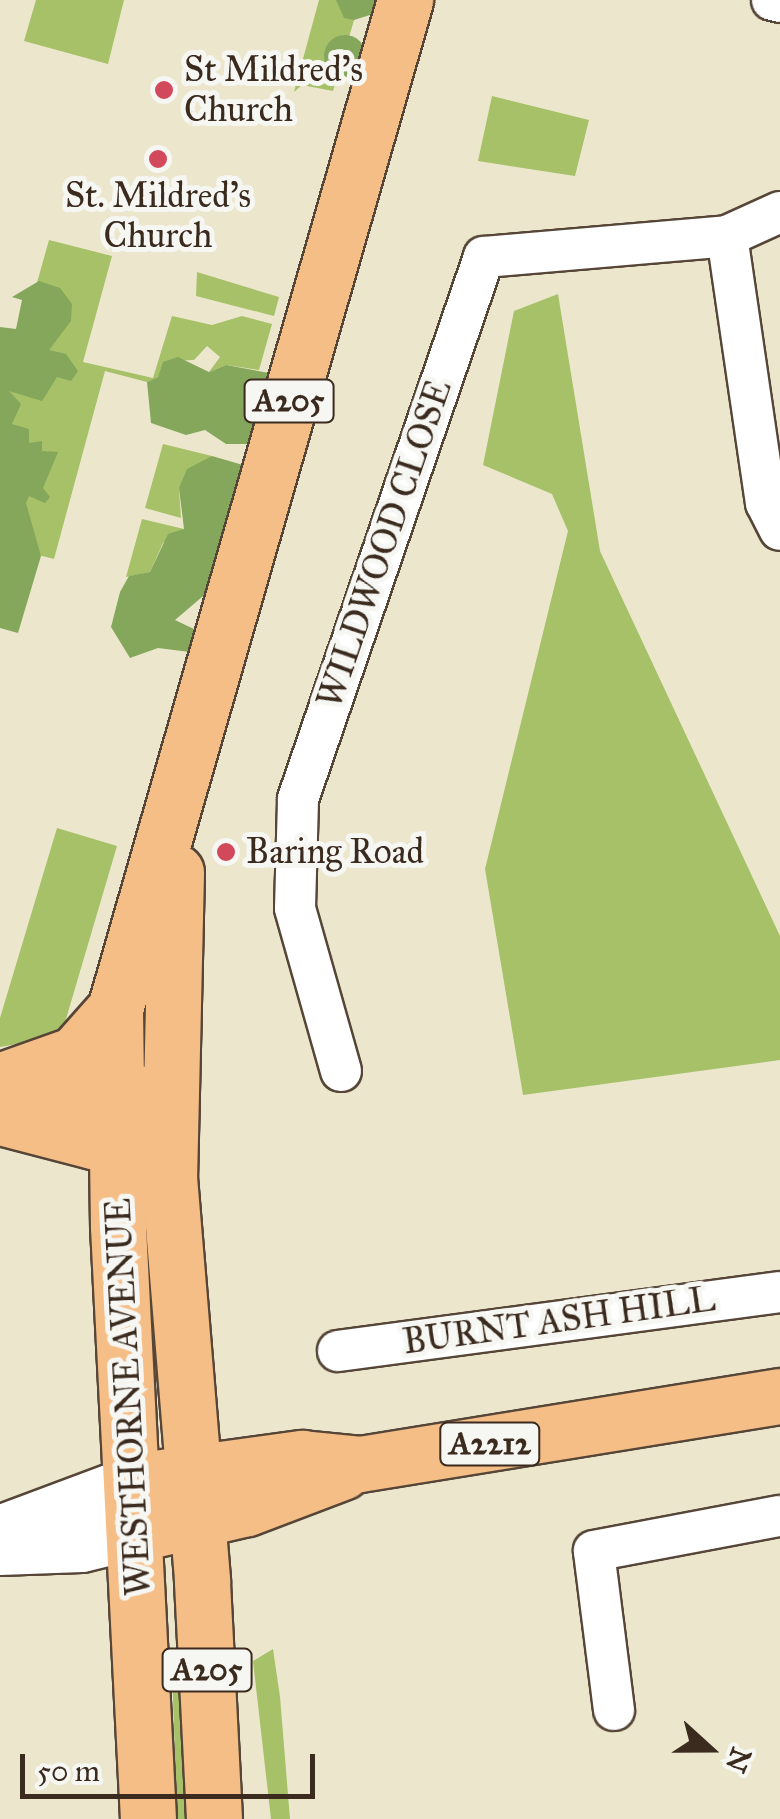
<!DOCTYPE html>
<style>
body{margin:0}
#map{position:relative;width:780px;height:1819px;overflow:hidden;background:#ece7cc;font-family:"IM FELL Great Primer",serif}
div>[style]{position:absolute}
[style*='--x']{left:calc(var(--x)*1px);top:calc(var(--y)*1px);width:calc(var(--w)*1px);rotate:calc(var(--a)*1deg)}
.green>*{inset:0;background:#a6c168;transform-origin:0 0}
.forest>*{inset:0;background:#84a75c}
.round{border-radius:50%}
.roads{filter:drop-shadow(2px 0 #564638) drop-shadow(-2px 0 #564638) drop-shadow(0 2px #564638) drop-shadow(0 -2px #564638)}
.minor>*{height:40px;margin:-20px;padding:0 20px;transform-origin:20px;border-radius:20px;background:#fff}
.tertiary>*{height:50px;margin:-25px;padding:0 25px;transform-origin:25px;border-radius:25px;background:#fff}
.primary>*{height:55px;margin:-27.5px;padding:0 27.5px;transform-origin:27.5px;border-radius:27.5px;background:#f6be87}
.trunk>*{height:55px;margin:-27.5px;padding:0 27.5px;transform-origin:27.5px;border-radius:27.5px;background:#f6be87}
.dots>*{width:28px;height:28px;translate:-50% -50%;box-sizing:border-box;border:5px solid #f6f6f2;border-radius:50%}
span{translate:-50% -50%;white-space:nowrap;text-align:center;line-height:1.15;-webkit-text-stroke:10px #f6f6f2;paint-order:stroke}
.shield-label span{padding:2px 8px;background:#f6f6f2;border:2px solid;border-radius:8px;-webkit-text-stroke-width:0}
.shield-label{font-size:32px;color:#3b2a1e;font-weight:700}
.poi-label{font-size:35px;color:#3b2a1e}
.left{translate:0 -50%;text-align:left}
.street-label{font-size:35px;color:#3b2a1e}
.north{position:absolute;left:660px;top:1699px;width:100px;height:100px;-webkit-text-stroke:8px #f6f6f2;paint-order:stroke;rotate:111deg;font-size:28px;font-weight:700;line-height:40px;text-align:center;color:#3b2a1e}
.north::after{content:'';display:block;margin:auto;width:35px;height:45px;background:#3b2a1e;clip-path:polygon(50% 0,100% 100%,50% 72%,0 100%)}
.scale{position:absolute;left:20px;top:1754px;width:295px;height:45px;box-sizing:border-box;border:5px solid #3b2a1e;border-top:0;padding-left:12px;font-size:30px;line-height:35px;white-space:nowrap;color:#3b2a1e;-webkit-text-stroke:8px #f6f6f2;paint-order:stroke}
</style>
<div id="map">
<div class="green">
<i style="clip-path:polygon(36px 0,124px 0,108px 64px,24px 41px)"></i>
<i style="clip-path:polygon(319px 0,360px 0,333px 91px,302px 85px,294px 92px)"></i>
<i style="clip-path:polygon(492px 96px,589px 120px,575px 176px,478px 161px)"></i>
<i style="clip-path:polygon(49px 240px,112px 256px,83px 362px,153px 378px,172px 316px,212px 325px,242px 316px,272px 324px,259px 370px,226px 365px,209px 372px,220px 357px,207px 346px,194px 360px,167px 361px,158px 377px,147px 382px,105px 371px,54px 559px,0 545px,0 332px,22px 336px)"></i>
<i style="clip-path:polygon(197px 272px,279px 297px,274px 316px,196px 296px)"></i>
<i style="clip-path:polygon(558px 294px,600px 551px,780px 936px,780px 1060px,523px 1095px,485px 869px,568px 531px,552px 494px,483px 465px,514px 311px)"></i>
<i style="clip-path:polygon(163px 444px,212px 456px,179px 489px,181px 518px,145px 508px)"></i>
<i style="clip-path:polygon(142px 519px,184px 529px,163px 543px,150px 572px,126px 577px)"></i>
<i style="clip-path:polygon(57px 828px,117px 846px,61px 1036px,0 1047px,0 1018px)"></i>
<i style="clip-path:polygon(273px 1649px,280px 1697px,290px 1819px,271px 1819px,253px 1661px)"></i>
<i style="left:190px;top:1670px;width:149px;height:18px;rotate:88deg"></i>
</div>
<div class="forest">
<i style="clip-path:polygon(336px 0,378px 0,370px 15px,354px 20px,344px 18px)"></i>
<i class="round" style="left:324px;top:35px;width:42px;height:42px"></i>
<i style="clip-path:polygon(39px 281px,60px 288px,72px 304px,71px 321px,49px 350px,66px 354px,78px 371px,71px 381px,57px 377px,42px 401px,9px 391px,21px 404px,12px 424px,29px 429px,29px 443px,42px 441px,42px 451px,58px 452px,43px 488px,50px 497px,45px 503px,29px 496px,26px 503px,41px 556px,18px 633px,0 628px,0 327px,16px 329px,22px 300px,12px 297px)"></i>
<i style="clip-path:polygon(178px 357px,209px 372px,226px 365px,269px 373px,256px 444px,226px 444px,205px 430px,186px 435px,151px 423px,147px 382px,158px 377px,163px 362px)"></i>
<i style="clip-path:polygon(212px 456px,243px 465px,209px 591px,175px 620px,196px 630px,190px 652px,158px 648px,130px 658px,111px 627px,120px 592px,129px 576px,150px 572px,168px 534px,184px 529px,179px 488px,187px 469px)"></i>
</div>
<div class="roads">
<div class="minor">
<i style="--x:772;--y:0;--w:8;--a:14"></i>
<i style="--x:780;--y:212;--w:58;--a:155.6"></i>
<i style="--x:727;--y:236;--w:270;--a:81.7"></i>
<i style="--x:766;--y:503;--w:30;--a:63"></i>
<i style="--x:341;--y:1071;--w:169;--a:-105.8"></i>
<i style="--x:295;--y:908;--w:109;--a:-88.4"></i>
<i style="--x:298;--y:799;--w:573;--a:-71.06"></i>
<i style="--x:484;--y:257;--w:244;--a:-4.9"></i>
<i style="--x:338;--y:1351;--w:446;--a:-7.6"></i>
<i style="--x:614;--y:1710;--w:160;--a:-97.2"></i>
<i style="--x:594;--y:1551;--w:189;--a:-10.7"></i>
</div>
<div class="tertiary">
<i style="--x:0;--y:1531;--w:142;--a:-20.6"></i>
<i style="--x:0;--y:1550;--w:82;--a:-2.1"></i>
<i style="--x:82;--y:1547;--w:55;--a:-13.8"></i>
</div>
<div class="primary">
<i style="--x:8;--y:1078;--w:71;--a:-19.7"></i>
<i style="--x:75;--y:1054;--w:60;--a:-48.4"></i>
<i style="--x:0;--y:1085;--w:147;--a:3.5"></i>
<i style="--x:147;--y:1094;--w:16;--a:30"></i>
<i style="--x:0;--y:1117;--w:96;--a:14.5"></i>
<i style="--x:93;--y:1141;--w:22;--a:0"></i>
<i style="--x:115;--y:1141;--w:49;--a:-22.9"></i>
<i style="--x:133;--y:1481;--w:171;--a:-7.8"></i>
<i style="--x:302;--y:1458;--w:58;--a:5.9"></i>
<i style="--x:360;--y:1464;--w:425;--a:-9.2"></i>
<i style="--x:135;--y:1534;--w:115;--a:-13.1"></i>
<i style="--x:247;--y:1508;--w:102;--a:-20.8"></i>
</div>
<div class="trunk">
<i style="--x:176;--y:872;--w:305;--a:91.3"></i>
<i style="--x:169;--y:1177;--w:406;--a:85.3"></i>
<i style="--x:202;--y:1582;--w:237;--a:87.1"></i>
<i style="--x:148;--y:1819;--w:594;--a:-92.9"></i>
<i style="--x:118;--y:1226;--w:217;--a:-90.8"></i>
<i style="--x:115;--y:1009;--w:1050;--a:-73.96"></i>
</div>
</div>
<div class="dots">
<i style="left:164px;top:90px;background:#d1495b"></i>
<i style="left:158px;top:159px;background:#d1495b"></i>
<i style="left:226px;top:852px;background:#d1495b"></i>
</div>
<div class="shield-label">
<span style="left:289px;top:401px">A205</span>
<span style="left:490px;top:1444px">A2212</span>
<span style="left:207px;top:1670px">A205</span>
</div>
<div class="poi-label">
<span class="left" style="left:184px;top:90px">St Mildred's<br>Church</span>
<span style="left:158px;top:216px">St. Mildred's<br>Church</span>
<span class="left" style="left:246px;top:852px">Baring Road</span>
</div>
<div class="street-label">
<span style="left:385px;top:544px;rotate:-71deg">WILDWOOD CLOSE</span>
<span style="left:559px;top:1321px;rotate:-8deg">BURNT ASH HILL</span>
<span style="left:129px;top:1397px;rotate:-93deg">WESTHORNE AVENUE</span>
</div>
<div class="north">N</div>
<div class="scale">50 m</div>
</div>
